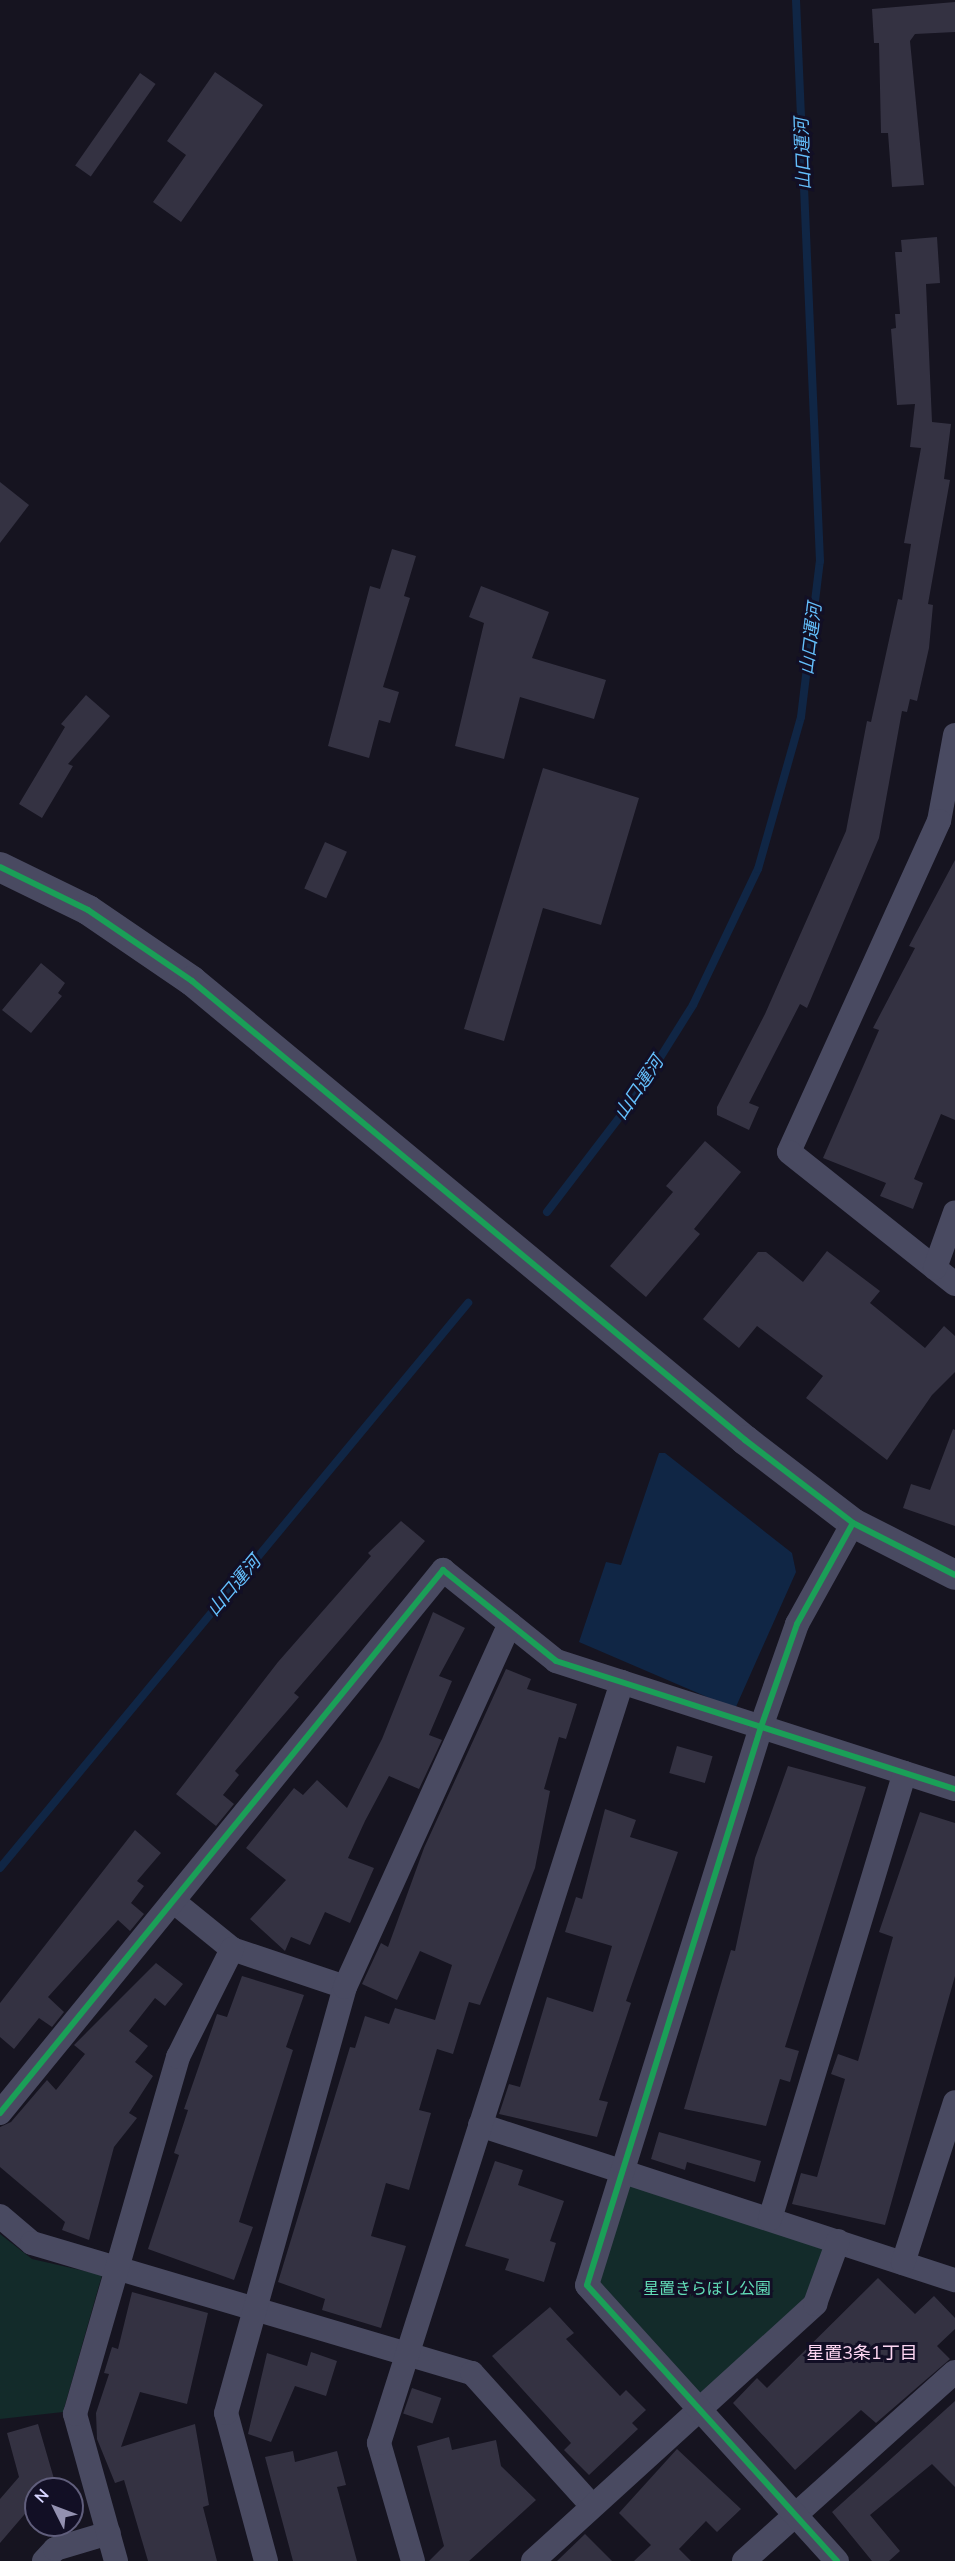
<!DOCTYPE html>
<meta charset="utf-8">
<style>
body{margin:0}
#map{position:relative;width:955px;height:2561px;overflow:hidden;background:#161420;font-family:"Nunito Sans","Noto Sans JP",sans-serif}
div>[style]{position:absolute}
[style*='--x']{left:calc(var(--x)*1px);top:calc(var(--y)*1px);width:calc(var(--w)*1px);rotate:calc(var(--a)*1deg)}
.green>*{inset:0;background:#132b2a}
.water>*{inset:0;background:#102645}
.stream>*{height:8px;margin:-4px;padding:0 4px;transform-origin:4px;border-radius:4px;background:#102645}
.building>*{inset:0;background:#343242;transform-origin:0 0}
.minor>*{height:24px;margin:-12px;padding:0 12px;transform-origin:12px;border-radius:12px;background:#494a61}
.tertiary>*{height:30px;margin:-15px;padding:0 15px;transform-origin:15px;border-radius:15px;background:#494a61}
.cycleway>*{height:6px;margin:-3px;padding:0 3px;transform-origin:3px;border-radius:3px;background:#1a9f57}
span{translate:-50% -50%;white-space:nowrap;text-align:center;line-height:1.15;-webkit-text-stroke:6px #120f25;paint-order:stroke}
.park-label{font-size:16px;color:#61ddb7}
.water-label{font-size:18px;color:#64bffc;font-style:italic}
.neighbourhood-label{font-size:18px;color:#fed6f2}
.north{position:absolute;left:24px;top:2477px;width:60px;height:60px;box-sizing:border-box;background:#120f25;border:2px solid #605e7c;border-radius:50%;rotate:312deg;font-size:16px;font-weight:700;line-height:24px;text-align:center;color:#d6d4fe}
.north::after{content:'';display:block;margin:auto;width:21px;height:27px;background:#9391b0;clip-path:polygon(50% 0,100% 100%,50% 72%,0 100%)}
</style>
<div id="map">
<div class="green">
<i style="clip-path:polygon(623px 2171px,838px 2241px,815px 2304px,702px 2410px,587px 2285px)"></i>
<i style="clip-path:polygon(0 2234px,32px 2259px,102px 2275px,63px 2412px,0 2419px)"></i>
</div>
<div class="water">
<i style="clip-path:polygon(659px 1453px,665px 1453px,792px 1553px,796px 1572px,735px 1709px,579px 1642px,606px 1562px,621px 1565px)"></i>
</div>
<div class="stream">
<i style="--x:547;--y:1212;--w:150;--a:-52.6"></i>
<i style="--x:638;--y:1093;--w:104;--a:-58"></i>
<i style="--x:693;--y:1005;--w:151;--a:-64.5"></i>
<i style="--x:758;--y:869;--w:158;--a:-74.2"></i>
<i style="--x:801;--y:717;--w:157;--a:-83.1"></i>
<i style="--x:820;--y:561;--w:562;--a:-92.45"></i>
<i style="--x:0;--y:1868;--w:734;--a:-50.36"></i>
</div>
<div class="building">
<i style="clip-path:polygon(955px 2px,955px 32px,915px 34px,910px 41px,924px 185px,892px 187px,888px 133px,881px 133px,879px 43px,874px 43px,872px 9px)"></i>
<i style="clip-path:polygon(215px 72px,263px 105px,181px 222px,153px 202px,186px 155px,167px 141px)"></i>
<i style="left:140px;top:73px;width:19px;height:113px;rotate:35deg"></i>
<i style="clip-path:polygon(937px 237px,940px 283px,926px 284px,932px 422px,951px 424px,944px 479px,950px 480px,928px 604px,933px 605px,929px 648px,917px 701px,910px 699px,907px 712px,902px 711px,879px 838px,807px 1008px,800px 1004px,749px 1103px,759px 1107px,749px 1130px,717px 1115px,717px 1107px,765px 1014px,846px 831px,867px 721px,871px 722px,898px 599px,902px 600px,911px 544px,904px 543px,921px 448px,910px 447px,915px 404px,897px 405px,891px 329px,896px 328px,895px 314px,900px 314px,895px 252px,902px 252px,901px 240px)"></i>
<i style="clip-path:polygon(0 482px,29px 505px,0 543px)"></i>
<i style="clip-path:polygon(392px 549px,416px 556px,404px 596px,410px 598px,383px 687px,399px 692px,390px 723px,379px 720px,369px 758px,328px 746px,370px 586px,380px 589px)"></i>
<i style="clip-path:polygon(481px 586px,549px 612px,532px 658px,606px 680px,594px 719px,520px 697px,504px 759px,455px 746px,484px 623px,469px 617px)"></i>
<i style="clip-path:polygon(86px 695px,110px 716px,68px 764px,73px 766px,42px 818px,19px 804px,65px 727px,61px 724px)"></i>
<i style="clip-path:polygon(543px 768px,639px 798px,601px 925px,543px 908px,504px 1041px,464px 1029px)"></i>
<i style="left:325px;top:842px;width:24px;height:51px;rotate:24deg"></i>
<i style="clip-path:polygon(955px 860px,955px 1120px,941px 1114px,914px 1179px,923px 1183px,913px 1209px,880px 1196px,886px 1183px,823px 1158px,879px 1030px,873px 1028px,915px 948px,909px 946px)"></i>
<i style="clip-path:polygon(41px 963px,65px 983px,58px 993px,62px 996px,31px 1033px,2px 1010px)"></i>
<i style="clip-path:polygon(705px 1141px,741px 1172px,694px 1229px,700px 1234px,646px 1297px,610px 1266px,673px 1192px,666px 1186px)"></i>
<i style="clip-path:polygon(827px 1251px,880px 1291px,870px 1303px,925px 1348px,944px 1326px,955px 1336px,955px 1372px,932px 1395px,887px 1460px,806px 1398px,823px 1376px,757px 1326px,739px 1348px,703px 1319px,758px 1252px,766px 1252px,803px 1282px)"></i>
<i style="clip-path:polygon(953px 1429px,955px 1430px,955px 1526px,903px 1508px,911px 1484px,930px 1490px)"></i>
<i style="clip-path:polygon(401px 1521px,425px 1541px,294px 1693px,299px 1697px,235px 1771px,239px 1775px,223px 1795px,234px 1804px,216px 1826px,176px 1794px,278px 1662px,371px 1556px,368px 1553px)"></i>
<i style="clip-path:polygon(433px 1612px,465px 1628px,439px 1676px,452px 1681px,429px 1735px,442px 1740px,419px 1789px,389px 1776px,365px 1821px,348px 1858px,374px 1868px,350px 1923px,325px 1912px,310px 1945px,291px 1937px,285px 1951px,250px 1919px,286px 1880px,246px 1848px,294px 1788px,303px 1795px,317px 1780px,347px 1808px,382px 1739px)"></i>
<i style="clip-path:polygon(506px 1669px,531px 1679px,527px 1689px,577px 1704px,566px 1739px,559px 1737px,544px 1789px,550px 1791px,535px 1868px,480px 2005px,469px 2002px,453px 2054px,437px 2049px,419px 2110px,431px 2113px,409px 2190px,386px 2183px,371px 2236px,406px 2246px,381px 2328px,322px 2310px,325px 2299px,278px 2282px,350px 2047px,355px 2048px,365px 2016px,389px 2024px,395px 2008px,435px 2020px,452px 1965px,420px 1951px,397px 2000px,362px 1984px,381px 1943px,388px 1947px,424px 1848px)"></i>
<i style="left:677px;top:1746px;width:37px;height:28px;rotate:16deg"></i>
<i style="clip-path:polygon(788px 1766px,866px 1787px,785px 2047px,799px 2051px,790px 2082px,780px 2079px,766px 2126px,684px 2109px,731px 1950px,735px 1951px,755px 1858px)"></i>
<i style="clip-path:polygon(605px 1809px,636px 1820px,630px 1837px,678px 1852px,626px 2001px,631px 2003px,599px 2100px,608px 2102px,597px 2137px,499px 2114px,509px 2084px,520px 2087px,547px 1997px,593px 2012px,612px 1946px,565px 1932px,576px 1897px,582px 1899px)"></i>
<i style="clip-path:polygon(920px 1812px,955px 1823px,955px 1976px,885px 2225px,792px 2204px,801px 2173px,817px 2177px,845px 2079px,831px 2074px,838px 2054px,858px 2061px,893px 1937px,879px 1932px)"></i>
<i style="clip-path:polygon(135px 1830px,161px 1853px,137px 1881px,144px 1886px,131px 1903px,144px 1914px,130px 1931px,118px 1920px,48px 1997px,64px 2012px,52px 2027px,39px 2018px,14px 2049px,0 2037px,0 2003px)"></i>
<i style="clip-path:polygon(156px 1963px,183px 1984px,165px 2006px,155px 1998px,129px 2031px,148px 2046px,135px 2062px,153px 2076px,129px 2113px,137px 2118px,114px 2147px,89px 2240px,62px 2230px,65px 2222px,0 2167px,0 2127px,11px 2122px,47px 2080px,56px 2090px,85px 2054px,74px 2045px)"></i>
<i style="clip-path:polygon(242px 1976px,304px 1995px,286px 2047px,293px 2050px,239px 2222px,253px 2227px,234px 2280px,148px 2249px,179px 2155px,174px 2153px,188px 2110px,184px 2109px,217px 2014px,227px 2017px)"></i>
<i style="clip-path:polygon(659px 2132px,761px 2161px,755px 2182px,687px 2162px,685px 2170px,651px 2159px)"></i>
<i style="clip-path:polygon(495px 2161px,523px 2170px,518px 2185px,564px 2201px,550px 2241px,556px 2243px,544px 2282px,505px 2270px,509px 2259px,465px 2246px)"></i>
<i style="clip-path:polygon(878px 2278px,915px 2314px,934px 2296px,955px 2318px,955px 2329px,937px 2346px,950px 2359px,876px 2423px,861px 2410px,795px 2470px,733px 2403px,757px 2378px,767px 2388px)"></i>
<i style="clip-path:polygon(132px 2292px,208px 2313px,187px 2404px,140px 2392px,121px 2447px,195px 2424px,209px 2505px,203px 2507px,217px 2561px,148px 2561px,124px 2480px,115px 2483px,97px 2439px,96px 2413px,109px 2374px,104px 2373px,112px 2347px,118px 2349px)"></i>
<i style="clip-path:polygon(550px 2307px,574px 2333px,566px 2339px,620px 2396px,626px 2390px,646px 2410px,632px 2423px,638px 2429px,589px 2475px,564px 2450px,571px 2443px,492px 2356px)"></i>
<i style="clip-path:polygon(311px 2352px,337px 2361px,326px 2396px,295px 2386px,271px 2442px,248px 2434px,267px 2353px,307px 2366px)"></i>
<i style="left:412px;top:2388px;width:31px;height:27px;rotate:19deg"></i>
<i style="clip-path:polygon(955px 2401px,955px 2487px,932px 2464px,870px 2515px,900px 2551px,889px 2561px,872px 2561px,832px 2512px)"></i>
<i style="clip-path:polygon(38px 2424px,57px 2489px,36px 2489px,36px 2501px,0 2543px,0 2499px,19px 2477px,7px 2433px)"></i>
<i style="clip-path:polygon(449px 2437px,452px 2450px,496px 2440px,501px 2466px,536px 2500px,469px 2561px,429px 2561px,444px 2546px,417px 2446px)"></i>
<i style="clip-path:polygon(677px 2449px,741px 2509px,717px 2532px,706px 2521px,679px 2549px,691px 2561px,634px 2561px,651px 2545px,619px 2513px)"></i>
<i style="clip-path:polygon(293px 2451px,295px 2462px,337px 2451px,346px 2485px,337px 2487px,357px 2561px,293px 2561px,265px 2457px)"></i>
<i style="clip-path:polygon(585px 2534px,612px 2561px,557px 2561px)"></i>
</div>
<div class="minor">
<i style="--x:955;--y:735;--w:87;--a:100.5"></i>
<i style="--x:939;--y:821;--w:363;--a:114.4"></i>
<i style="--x:789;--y:1152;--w:212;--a:38.5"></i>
<i style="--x:935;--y:1268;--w:59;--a:-70.3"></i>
<i style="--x:173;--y:1901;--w:76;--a:39.1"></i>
<i style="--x:232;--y:1949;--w:119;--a:18.6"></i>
<i style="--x:0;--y:2113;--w:701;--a:-50.79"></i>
<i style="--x:443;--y:1570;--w:145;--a:38.8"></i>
<i style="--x:556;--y:1661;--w:419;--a:17.8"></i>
<i style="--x:480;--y:2125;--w:500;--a:18.1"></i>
<i style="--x:0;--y:2216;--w:42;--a:40.2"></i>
<i style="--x:32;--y:2243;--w:459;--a:16.5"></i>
<i style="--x:472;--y:2373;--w:179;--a:47.9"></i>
<i style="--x:770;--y:2219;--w:466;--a:-73.2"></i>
<i style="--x:903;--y:2263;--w:169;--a:-72.1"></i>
<i style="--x:44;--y:2561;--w:16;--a:-47"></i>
<i style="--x:55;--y:2549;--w:56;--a:-16.5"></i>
<i style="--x:116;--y:2561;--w:153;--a:-105.6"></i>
<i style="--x:75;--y:2414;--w:372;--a:-73.9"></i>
<i style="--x:178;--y:2057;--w:121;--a:-63.4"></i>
<i style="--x:266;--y:2561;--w:153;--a:-105.1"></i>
<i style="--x:226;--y:2413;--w:442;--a:-74.4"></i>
<i style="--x:345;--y:1987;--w:399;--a:-65.6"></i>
<i style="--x:413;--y:2561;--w:123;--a:-106.1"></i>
<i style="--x:379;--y:2443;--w:799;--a:-72.29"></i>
<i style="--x:533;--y:2561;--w:382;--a:-42.3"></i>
<i style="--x:815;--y:2304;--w:67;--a:-69.9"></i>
<i style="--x:744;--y:2561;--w:283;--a:-41.9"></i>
<i style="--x:837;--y:2561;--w:372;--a:-132.2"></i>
<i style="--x:587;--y:2285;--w:584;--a:-72.68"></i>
<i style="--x:761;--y:1727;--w:109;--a:-70.7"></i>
<i style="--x:797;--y:1624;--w:115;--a:-61"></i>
</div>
<div class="tertiary">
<i style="--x:0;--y:867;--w:98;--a:26"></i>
<i style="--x:88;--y:910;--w:126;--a:34.3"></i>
<i style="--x:192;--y:981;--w:719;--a:39.69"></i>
<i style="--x:745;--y:1440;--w:136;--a:37.5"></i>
<i style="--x:853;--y:1523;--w:114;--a:27"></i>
</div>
<div class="cycleway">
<i style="--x:0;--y:867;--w:98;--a:26"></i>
<i style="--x:88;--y:910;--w:126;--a:34.3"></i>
<i style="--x:192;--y:981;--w:719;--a:39.69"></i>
<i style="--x:745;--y:1440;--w:136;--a:37.5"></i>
<i style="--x:853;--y:1523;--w:114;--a:27"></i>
<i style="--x:0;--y:2113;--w:701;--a:-50.79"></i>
<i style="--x:443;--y:1570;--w:145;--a:38.8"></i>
<i style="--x:556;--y:1661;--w:419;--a:17.8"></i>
<i style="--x:837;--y:2561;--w:372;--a:-132.2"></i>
<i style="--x:587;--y:2285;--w:584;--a:-72.68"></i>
<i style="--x:761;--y:1727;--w:109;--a:-70.7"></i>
<i style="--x:797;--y:1624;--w:115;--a:-61"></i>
</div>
<div class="park-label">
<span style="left:707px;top:2289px">星置きらぼし公園</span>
</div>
<div class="water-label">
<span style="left:803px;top:154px;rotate:-92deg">山口運河</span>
<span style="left:811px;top:639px;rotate:-83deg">山口運河</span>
<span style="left:639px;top:1088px;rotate:-56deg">山口運河</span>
<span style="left:234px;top:1586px;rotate:-50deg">山口運河</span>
</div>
<div class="neighbourhood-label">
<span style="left:862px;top:2353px">星置3条1丁目</span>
</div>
<div class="north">N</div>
</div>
